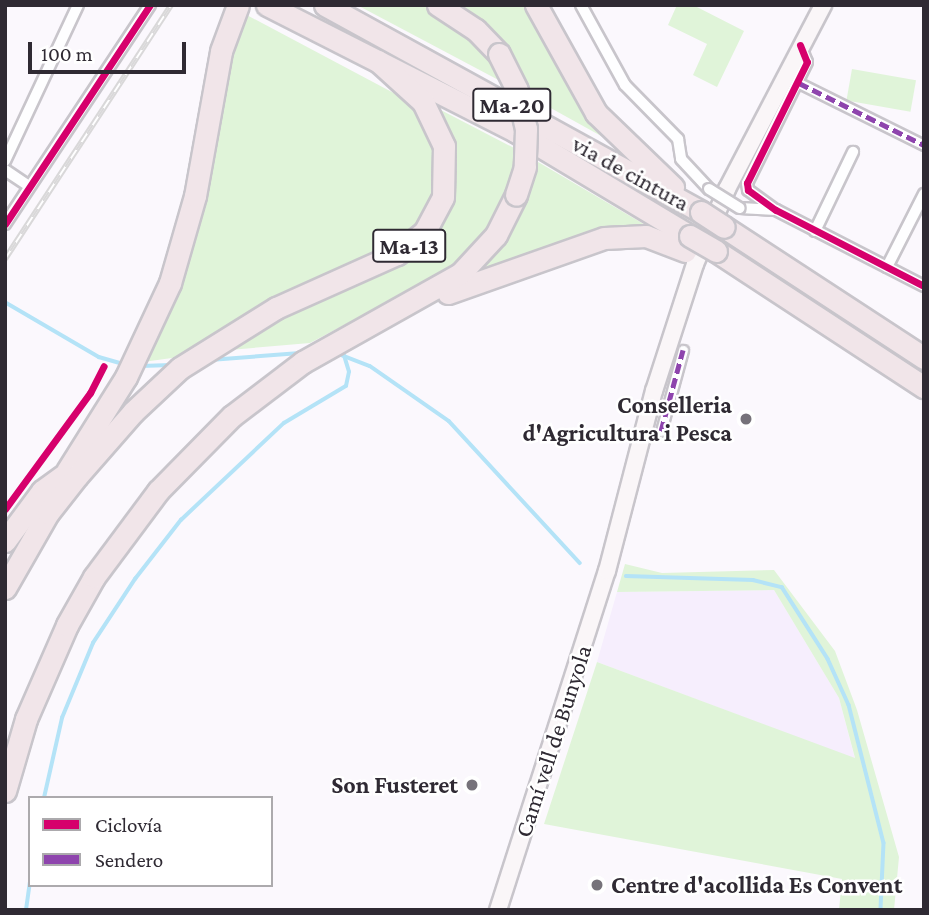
<!DOCTYPE html>
<meta charset="utf-8">
<style>
body{margin:0}
#map{position:relative;width:929px;height:915px;overflow:hidden;background:#fbf8fd;font-family:"Crimson Pro",serif}
div>[style]{position:absolute}
[style*='--x']{left:calc(var(--x)*1px);top:calc(var(--y)*1px);width:calc(var(--w)*1px);rotate:calc(var(--a)*1deg)}
.built>*{inset:0;background:#f6eefd}
.green>*{inset:0;background:#e0f4d9;transform-origin:0 0}
.stream>*{height:3.5px;margin:-1.75px;padding:0 1.75px;transform-origin:1.75px;border-radius:1.75px;background:#b4e3f7}
.roads{filter:drop-shadow(2px 0 #c8c5cb) drop-shadow(-2px 0 #c8c5cb) drop-shadow(0 2px #c8c5cb) drop-shadow(0 -2px #c8c5cb)}
.pedestrian>*{height:9px;margin:-4.5px;padding:0 4.5px;transform-origin:4.5px;border-radius:4.5px;background:#fefeff}
.minor>*{height:10px;margin:-5px;padding:0 5px;transform-origin:5px;border-radius:5px;background:#fefeff}
.secondary>*{height:16px;margin:-8px;padding:0 8px;transform-origin:8px;border-radius:8px;background:#faf6f8}
.motorway>*{height:21px;margin:-10.5px;padding:0 10.5px;transform-origin:10.5px;border-radius:10.5px;background:#f1e5e9}
.rail>*{height:6px;margin-top:-3px;transform-origin:0;background:repeating-linear-gradient(90deg,#fff 0 10px,#d9d8d9 0 20px);box-sizing:border-box;border-block:2px solid #d9d8d9}
.bridges{filter:drop-shadow(2px 0 #c8c5cb) drop-shadow(-2px 0 #c8c5cb) drop-shadow(0 2px #c8c5cb) drop-shadow(0 -2px #c8c5cb)}
.minor-bridge>*{height:10px;margin:-5px;padding:0 5px;transform-origin:5px;border-radius:5px;background:#fefeff}
.motorway-bridge>*{height:21px;margin:-10.5px;padding:0 10.5px;transform-origin:10.5px;border-radius:10.5px;background:#f1e5e9}
.quiet>*{height:5px;margin-top:-2.5px;transform-origin:0;background:repeating-linear-gradient(90deg,#8e44ad 0 10px,transparent 0 15px)}
.cycleway>*{height:7px;margin:-3.5px;padding:0 3.5px;transform-origin:3.5px;border-radius:3.5px;background:#d6006c}
.dots>*{width:19px;height:19px;translate:-50% -50%;box-sizing:border-box;border:4px solid #fff;border-radius:50%}
span{translate:-50% -50%;white-space:nowrap;text-align:center;line-height:1.15;-webkit-text-stroke:5px #fff;paint-order:stroke}
.shield-label span{padding:2px 5px;background:#fff;border:2px solid;border-radius:5px;-webkit-text-stroke-width:0}
.shield-label{font-size:23px;color:#2f2a33;font-weight:700}
.street-label{font-size:24px;color:#2f2a33}
.poi-label{font-size:24px;color:#2f2a33;font-weight:700}
.right{translate:-100% -50%;text-align:right}
.left{translate:0 -50%;text-align:left}
.frame{position:absolute;inset:0;border:7px solid #2f2a33;pointer-events:none}
.legend{position:absolute;left:28px;top:796px;width:245px;height:91px;box-sizing:border-box;background:#fff;border:2px solid #acaaad;margin:0;padding:9px 12px;list-style:none;font-size:21px;color:#2f2a33}
.legend li{display:flex;align-items:center;gap:14px;height:35px}
.legend b{width:35px;border:2px solid #acaaad}
.scale{position:absolute;left:28px;top:42px;width:158px;height:32px;box-sizing:border-box;border:4px solid #2f2a33;border-top:0;padding-left:9px;font-size:21px;line-height:24px;white-space:nowrap;color:#2f2a33;-webkit-text-stroke:5px #fff;paint-order:stroke}
</style>
<div id="map">
<div class="built">
<i style="clip-path:polygon(774px 590px,839px 698px,855px 759px,597px 662px,617px 592px)"></i>
</div>
<div class="green">
<i style="clip-path:polygon(357px 5px,424px 5px,433px 10px,484px 47px,506px 84px)"></i>
<i style="clip-path:polygon(457px 5px,528px 5px,612px 142px,529px 96px,500px 38px)"></i>
<i style="clip-path:polygon(677px 5px,693px 5px,744px 31px,717px 87px,693px 75px,707px 44px,668px 25px)"></i>
<i style="clip-path:polygon(243px 13px,405px 99px,427px 127px,436px 157px,435px 188px,422px 218px,388px 249px,289px 290px,179px 357px,143px 362px)"></i>
<i style="left:852px;top:69px;width:65px;height:32px;rotate:10deg"></i>
<i style="clip-path:polygon(435px 107px,516px 149px,513px 177px,492px 226px,455px 266px,310px 343px,218px 351px,433px 234px)"></i>
<i style="clip-path:polygon(533px 159px,647px 226px,539px 250px,480px 270px,515px 222px)"></i>
<i style="clip-path:polygon(625px 564px,662px 573px,774px 570px,835px 651px,857px 710px,899px 857px,894px 910px,839px 910px,842px 879px,544px 824px,597px 662px,855px 758px,839px 698px,774px 590px,617px 592px)"></i>
</div>
<div class="stream">
<i style="--x:5;--y:302;--w:109;--a:30.3"></i>
<i style="--x:99;--y:357;--w:25;--a:16"></i>
<i style="--x:336;--y:353;--w:36;--a:21"></i>
<i style="--x:370;--y:366;--w:96;--a:34.8"></i>
<i style="--x:449;--y:421;--w:193;--a:47.3"></i>
<i style="--x:210;--y:360;--w:90;--a:-4.4"></i>
<i style="--x:141;--y:366;--w:30;--a:-2"></i>
<i style="--x:626;--y:576;--w:127;--a:1.8"></i>
<i style="--x:753;--y:580;--w:30;--a:14"></i>
<i style="--x:782;--y:587;--w:85;--a:57.4"></i>
<i style="--x:828;--y:659;--w:51;--a:65.5"></i>
<i style="--x:849;--y:705;--w:142;--a:75.8"></i>
<i style="--x:884;--y:843;--w:67;--a:92.6"></i>
<i style="--x:44;--y:798;--w:82;--a:-77.3"></i>
<i style="--x:62;--y:718;--w:81;--a:-67.5"></i>
<i style="--x:93;--y:643;--w:77;--a:-56.7"></i>
<i style="--x:135;--y:579;--w:75;--a:-52.1"></i>
<i style="--x:181;--y:520;--w:141;--a:-43.3"></i>
<i style="--x:284;--y:423;--w:72;--a:-30.8"></i>
<i style="--x:346;--y:386;--w:14;--a:-78"></i>
<i style="--x:349;--y:372;--w:17;--a:-107"></i>
<i style="--x:26;--y:910;--w:27;--a:-82"></i>
</div>
<div class="roads">
<div class="pedestrian">
<i style="--x:799;--y:83;--w:140;--a:26.4"></i>
<i style="--x:661;--y:431;--w:84;--a:-74.8"></i>
</div>
<div class="minor">
<i style="--x:581;--y:5;--w:91;--a:61.2"></i>
<i style="--x:625;--y:85;--w:76;--a:45.5"></i>
<i style="--x:678;--y:139;--w:20;--a:81"></i>
<i style="--x:681;--y:159;--w:41;--a:47"></i>
<i style="--x:800;--y:45;--w:18;--a:68"></i>
<i style="--x:807;--y:62;--w:135;--a:116.4"></i>
<i style="--x:747;--y:183;--w:7;--a:82"></i>
<i style="--x:748;--y:190;--w:34;--a:36"></i>
<i style="--x:776;--y:210;--w:166;--a:27.2"></i>
<i style="--x:5;--y:161;--w:172;--a:-64.9"></i>
<i style="--x:5;--y:170;--w:29;--a:34"></i>
<i style="--x:740;--y:208;--w:36;--a:3"></i>
<i style="--x:5;--y:224;--w:263;--a:-56.5"></i>
<i style="--x:815;--y:231;--w:88;--a:-64.3"></i>
<i style="--x:887;--y:267;--w:82;--a:-63.1"></i>
</div>
<div class="secondary">
<i style="--x:498;--y:910;--w:356;--a:-72.2"></i>
<i style="--x:607;--y:571;--w:186;--a:-75.4"></i>
<i style="--x:654;--y:391;--w:133;--a:-72.1"></i>
<i style="--x:695;--y:264;--w:82;--a:-66.9"></i>
<i style="--x:727;--y:189;--w:208;--a:-62.4"></i>
</div>
<div class="motorway">
<i style="--x:267;--y:5;--w:278;--a:26.9"></i>
<i style="--x:515;--y:131;--w:204;--a:31"></i>
<i style="--x:325;--y:5;--w:429;--a:28.8"></i>
<i style="--x:438;--y:5;--w:45;--a:33.3"></i>
<i style="--x:476;--y:30;--w:33;--a:46"></i>
<i style="--x:536;--y:5;--w:124;--a:60.9"></i>
<i style="--x:596;--y:113;--w:107;--a:43.9"></i>
<i style="--x:724;--y:227;--w:239;--a:33.2"></i>
<i style="--x:716;--y:251;--w:249;--a:33.2"></i>
<i style="--x:448;--y:293;--w:165;--a:-19.4"></i>
<i style="--x:604;--y:238;--w:42;--a:-2.7"></i>
<i style="--x:646;--y:236;--w:42;--a:21"></i>
<i style="--x:67;--y:471;--w:111;--a:-57.9"></i>
<i style="--x:126;--y:377;--w:104;--a:-64.9"></i>
<i style="--x:170;--y:283;--w:91;--a:-74"></i>
<i style="--x:195;--y:196;--w:147;--a:-79.8"></i>
<i style="--x:221;--y:51;--w:49;--a:-69.7"></i>
<i style="--x:5;--y:541;--w:62;--a:-53.5"></i>
<i style="--x:42;--y:491;--w:29;--a:-36"></i>
<i style="--x:5;--y:588;--w:86;--a:-60.2"></i>
<i style="--x:48;--y:513;--w:47;--a:-51.9"></i>
<i style="--x:77;--y:476;--w:85;--a:-48.8"></i>
<i style="--x:133;--y:412;--w:64;--a:-43.1"></i>
<i style="--x:180;--y:368;--w:113;--a:-32"></i>
<i style="--x:276;--y:308;--w:133;--a:-24.1"></i>
<i style="--x:397;--y:254;--w:36;--a:-39"></i>
<i style="--x:425;--y:231;--w:38;--a:-62"></i>
<i style="--x:443;--y:197;--w:51;--a:-88.9"></i>
<i style="--x:444;--y:146;--w:49;--a:-115.5"></i>
<i style="--x:423;--y:102;--w:61;--a:-137.7"></i>
<i style="--x:5;--y:791;--w:75;--a:-73.7"></i>
<i style="--x:26;--y:719;--w:103;--a:-66.4"></i>
<i style="--x:67;--y:625;--w:55;--a:-60.6"></i>
<i style="--x:94;--y:577;--w:107;--a:-53.3"></i>
<i style="--x:158;--y:491;--w:105;--a:-45.4"></i>
<i style="--x:232;--y:416;--w:89;--a:-37.3"></i>
<i style="--x:303;--y:362;--w:180;--a:-29.3"></i>
<i style="--x:460;--y:274;--w:53;--a:-47.3"></i>
<i style="--x:496;--y:235;--w:45;--a:-63.4"></i>
</div>
</div>
<div class="rail">
<i style="--x:5;--y:259;--w:303;--a:-56.8"></i>
</div>
<div class="bridges">
<div class="minor-bridge">
<i style="--x:709;--y:189;--w:36;--a:32"></i>
</div>
<div class="motorway-bridge">
<i style="--x:499;--y:54;--w:40;--a:63.4"></i>
<i style="--x:517;--y:90;--w:40;--a:77"></i>
<i style="--x:526;--y:129;--w:38;--a:92"></i>
<i style="--x:525;--y:167;--w:29;--a:108"></i>
<i style="--x:701;--y:212;--w:27;--a:33"></i>
<i style="--x:690;--y:236;--w:30;--a:30"></i>
</div>
</div>
<div class="quiet">
<i style="--x:799;--y:83;--w:140;--a:26.4"></i>
<i style="--x:661;--y:431;--w:84;--a:-74.8"></i>
</div>
<div class="cycleway">
<i style="--x:800;--y:45;--w:18;--a:68"></i>
<i style="--x:807;--y:62;--w:135;--a:116.4"></i>
<i style="--x:747;--y:183;--w:7;--a:82"></i>
<i style="--x:748;--y:190;--w:34;--a:36"></i>
<i style="--x:776;--y:210;--w:166;--a:27.2"></i>
<i style="--x:5;--y:224;--w:263;--a:-56.5"></i>
<i style="--x:5;--y:509;--w:144;--a:-53.8"></i>
<i style="--x:90;--y:393;--w:30;--a:-63"></i>
</div>
<div class="dots">
<i style="left:746px;top:419px;background:#76727a"></i>
<i style="left:472px;top:785px;background:#76727a"></i>
<i style="left:597px;top:885px;background:#76727a"></i>
</div>
<div class="shield-label">
<span style="left:512px;top:105px">Ma-20</span>
<span style="left:409px;top:246px">Ma-13</span>
</div>
<div class="street-label">
<span style="left:631px;top:173px;rotate:29deg">via de cintura</span>
<span style="left:553px;top:741px;rotate:-72deg">Camí vell de Bunyola</span>
</div>
<div class="poi-label">
<span class="right" style="left:732px;top:419px">Conselleria<br>d'Agricultura i Pesca</span>
<span class="right" style="left:458px;top:785px">Son Fusteret</span>
<span class="left" style="left:611px;top:885px">Centre d'acollida Es Convent</span>
</div>
<div class="frame"></div>
<ul class="legend">
<li><b style="height:9px;background:#d6006c"></b>Ciclovía</li>
<li><b style="height:9px;background:#8e44ad"></b>Sendero</li>
</ul>
<div class="scale">100 m</div>
</div>
